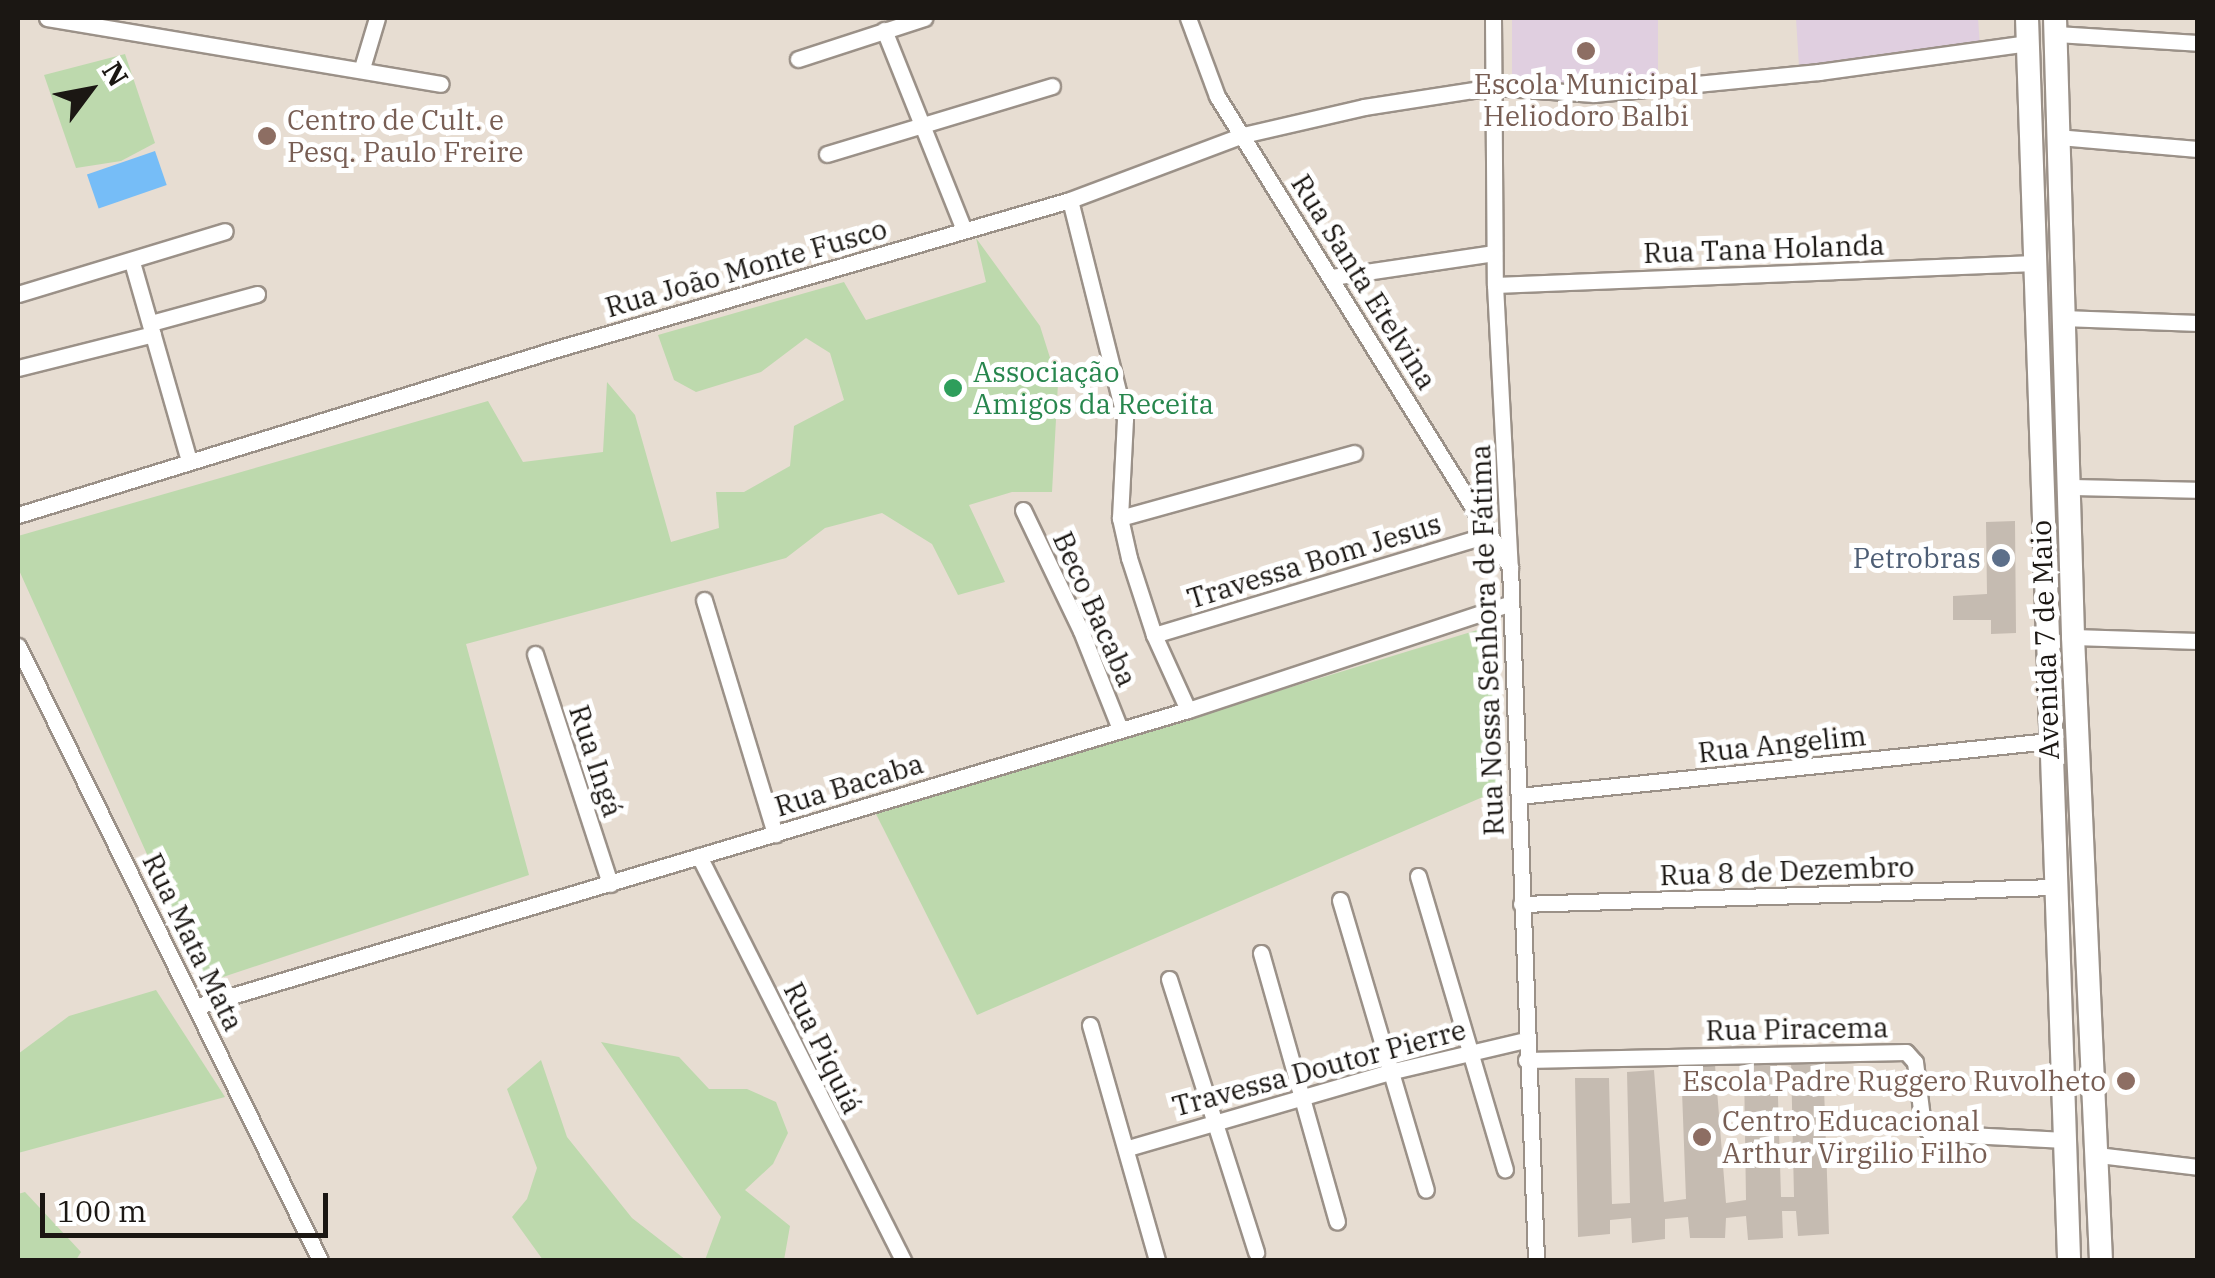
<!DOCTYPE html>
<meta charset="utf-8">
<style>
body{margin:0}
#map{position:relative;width:2215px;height:1278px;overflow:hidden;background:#e7ddd2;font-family:"IBM Plex Serif",serif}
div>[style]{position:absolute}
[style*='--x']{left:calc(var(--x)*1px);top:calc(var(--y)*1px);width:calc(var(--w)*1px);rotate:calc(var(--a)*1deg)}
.education>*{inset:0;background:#e0cfe0;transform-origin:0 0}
.green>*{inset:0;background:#bdd9ad}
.water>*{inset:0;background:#76bdf7;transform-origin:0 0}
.building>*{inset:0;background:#c5bbb1}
.roads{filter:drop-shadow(2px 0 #9b9188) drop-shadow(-2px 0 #9b9188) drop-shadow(0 2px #9b9188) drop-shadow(0 -2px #9b9188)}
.minor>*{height:15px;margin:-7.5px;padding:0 7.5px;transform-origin:7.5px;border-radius:7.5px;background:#fff}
.secondary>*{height:22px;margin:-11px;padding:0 11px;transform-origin:11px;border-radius:11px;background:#fff}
.dots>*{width:28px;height:28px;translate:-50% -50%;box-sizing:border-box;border:5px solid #fff;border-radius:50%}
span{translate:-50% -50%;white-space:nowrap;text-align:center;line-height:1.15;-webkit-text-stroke:10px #fff;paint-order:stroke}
.education-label{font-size:28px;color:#785e54}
.left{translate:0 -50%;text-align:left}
.right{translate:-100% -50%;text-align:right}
.street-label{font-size:28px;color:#1b1713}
.leisure-label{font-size:28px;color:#27864d}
.service-label{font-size:28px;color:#4e5e75}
.frame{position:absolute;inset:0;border:20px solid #1b1713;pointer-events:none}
.north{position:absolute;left:40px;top:40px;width:100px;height:100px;-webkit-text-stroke:8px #fff;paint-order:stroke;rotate:58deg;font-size:28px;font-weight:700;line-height:40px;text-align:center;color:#1b1713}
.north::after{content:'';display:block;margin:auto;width:35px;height:45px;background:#1b1713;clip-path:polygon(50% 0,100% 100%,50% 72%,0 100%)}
.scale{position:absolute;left:40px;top:1193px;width:288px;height:45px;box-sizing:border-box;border:5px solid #1b1713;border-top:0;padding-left:12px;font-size:30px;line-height:35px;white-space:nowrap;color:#1b1713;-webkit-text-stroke:8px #fff;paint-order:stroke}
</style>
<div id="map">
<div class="education">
<i style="left:1512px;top:18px;width:146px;height:70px"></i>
<i style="clip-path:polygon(1796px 18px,1978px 18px,1980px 47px,1799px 66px)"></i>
</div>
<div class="green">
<i style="clip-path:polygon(125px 54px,155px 143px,121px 161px,76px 168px,44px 75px)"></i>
<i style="clip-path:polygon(976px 238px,1040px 326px,1058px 383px,1052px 492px,1012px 492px,969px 505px,1005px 582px,958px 595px,932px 544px,882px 513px,825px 528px,786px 558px,466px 644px,529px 875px,205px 983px,18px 568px,18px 536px,488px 401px,523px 462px,603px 452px,607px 382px,635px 415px,671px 542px,719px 528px,716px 492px,744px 492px,790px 466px,794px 426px,844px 400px,830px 353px,806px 338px,761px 372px,696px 392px,674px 380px,658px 335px,844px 282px,866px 320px,986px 282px)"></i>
<i style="clip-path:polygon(1497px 624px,1499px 790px,977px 1015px,876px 814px)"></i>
<i style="clip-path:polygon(156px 990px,225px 1097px,18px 1153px,18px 1054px,69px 1016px)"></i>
<i style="clip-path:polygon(601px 1042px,679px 1057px,709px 1089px,747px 1089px,776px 1102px,788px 1133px,773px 1164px,745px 1190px,790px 1226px,784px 1260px,705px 1260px,721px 1217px)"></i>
<i style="clip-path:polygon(541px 1060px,567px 1137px,632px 1218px,686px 1260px,543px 1260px,512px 1217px,527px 1199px,537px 1168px,507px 1089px)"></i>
<i style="clip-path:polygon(25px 1192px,81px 1252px,76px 1260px,18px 1260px,18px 1194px)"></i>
</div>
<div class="water">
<i style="left:155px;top:151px;width:36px;height:72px;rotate:71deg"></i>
</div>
<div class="building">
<i style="clip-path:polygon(2015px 521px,2016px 633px,1991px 634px,1991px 620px,1953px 620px,1953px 596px,1987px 594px,1986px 522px)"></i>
<i style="clip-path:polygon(1823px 1058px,1829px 1234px,1798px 1236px,1796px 1211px,1782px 1211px,1783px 1238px,1748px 1240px,1746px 1216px,1726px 1218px,1725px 1238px,1690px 1238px,1688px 1217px,1665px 1219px,1665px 1239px,1632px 1243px,1631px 1218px,1610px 1220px,1610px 1234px,1578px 1237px,1575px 1078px,1609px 1078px,1612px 1204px,1630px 1203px,1627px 1072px,1654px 1070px,1664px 1202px,1686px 1199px,1681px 1064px,1715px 1065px,1726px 1203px,1746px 1200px,1744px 1066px,1777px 1064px,1781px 1197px,1794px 1197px,1791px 1060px)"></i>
</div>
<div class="roads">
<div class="minor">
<i style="--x:47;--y:18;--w:399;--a:9.5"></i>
<i style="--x:1188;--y:18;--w:83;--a:69.6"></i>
<i style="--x:1217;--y:96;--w:555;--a:58.12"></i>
<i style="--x:1493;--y:18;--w:267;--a:89.6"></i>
<i style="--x:1495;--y:285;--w:282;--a:87"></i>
<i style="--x:1510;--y:567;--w:693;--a:87.85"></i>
<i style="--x:884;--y:30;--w:215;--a:68.2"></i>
<i style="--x:2056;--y:34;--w:142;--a:3.6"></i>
<i style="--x:798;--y:59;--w:133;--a:-18"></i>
<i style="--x:362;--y:68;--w:52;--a:-73.3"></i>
<i style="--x:2058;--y:137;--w:141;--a:4.9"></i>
<i style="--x:827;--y:154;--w:235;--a:-16.8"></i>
<i style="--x:1070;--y:200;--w:226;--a:75.9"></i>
<i style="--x:1125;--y:419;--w:99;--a:92.9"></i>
<i style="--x:1120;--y:518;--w:41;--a:77.3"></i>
<i style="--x:1129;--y:558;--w:81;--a:72"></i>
<i style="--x:1154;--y:635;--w:82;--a:65.6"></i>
<i style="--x:132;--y:262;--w:207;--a:74"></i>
<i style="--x:1332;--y:277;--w:164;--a:-8.4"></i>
<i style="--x:1495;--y:285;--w:540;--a:-2.33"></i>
<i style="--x:18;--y:294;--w:216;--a:-16.9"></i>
<i style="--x:2063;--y:318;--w:135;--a:2.1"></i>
<i style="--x:151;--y:323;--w:110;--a:-15.3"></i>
<i style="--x:18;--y:368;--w:139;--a:-14.1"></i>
<i style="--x:2069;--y:487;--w:129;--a:1.3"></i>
<i style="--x:1023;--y:510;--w:134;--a:64.4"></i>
<i style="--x:1081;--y:631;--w:105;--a:68.3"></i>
<i style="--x:18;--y:515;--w:560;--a:-17.14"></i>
<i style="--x:553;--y:350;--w:538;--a:-16.18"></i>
<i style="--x:1070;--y:200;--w:185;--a:-20.6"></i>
<i style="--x:1243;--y:135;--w:124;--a:-13"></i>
<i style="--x:1364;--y:107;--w:131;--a:-8.8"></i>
<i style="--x:1493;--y:87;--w:101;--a:4"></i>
<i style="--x:1594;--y:94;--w:226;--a:-5.6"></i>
<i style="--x:1819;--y:72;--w:211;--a:-7.9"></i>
<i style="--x:1120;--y:518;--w:243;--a:-15.5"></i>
<i style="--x:704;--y:600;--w:245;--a:73.1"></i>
<i style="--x:1154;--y:635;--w:349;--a:-16.7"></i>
<i style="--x:2073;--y:637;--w:125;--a:1.8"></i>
<i style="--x:18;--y:646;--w:684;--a:63.81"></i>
<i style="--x:535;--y:654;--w:242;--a:71.9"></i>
<i style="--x:1519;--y:796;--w:533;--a:-5.92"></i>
<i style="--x:699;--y:856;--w:453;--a:63.2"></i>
<i style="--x:1418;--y:876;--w:306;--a:73.5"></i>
<i style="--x:1340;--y:900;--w:302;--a:73.5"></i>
<i style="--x:1521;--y:904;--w:533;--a:-1.83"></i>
<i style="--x:1261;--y:953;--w:279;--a:74.2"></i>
<i style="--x:1169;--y:979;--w:287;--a:72.3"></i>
<i style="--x:198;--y:1006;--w:1033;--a:-16.65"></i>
<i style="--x:1188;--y:710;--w:340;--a:-18.3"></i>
<i style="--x:1090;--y:1025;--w:244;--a:74.1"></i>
<i style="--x:1526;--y:1060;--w:380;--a:-1.2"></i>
<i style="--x:1906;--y:1052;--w:13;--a:48"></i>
<i style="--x:1915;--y:1062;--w:64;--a:82.8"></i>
<i style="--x:1923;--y:1125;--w:11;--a:49"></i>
<i style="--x:1930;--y:1133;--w:135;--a:3"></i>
<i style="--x:1128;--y:1148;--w:272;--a:-16.2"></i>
<i style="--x:1389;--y:1072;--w:140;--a:-13.2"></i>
<i style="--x:2098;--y:1155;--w:101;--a:6.8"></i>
</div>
<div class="secondary">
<i style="--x:2027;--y:18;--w:1243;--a:88.06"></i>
<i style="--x:2055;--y:18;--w:619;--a:88.33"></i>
<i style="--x:2073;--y:637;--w:624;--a:87.43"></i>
</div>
</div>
<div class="dots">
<i style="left:1586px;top:51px;background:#8d6e63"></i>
<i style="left:267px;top:136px;background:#8d6e63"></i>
<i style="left:953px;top:388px;background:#2e9e5b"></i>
<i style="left:2001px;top:558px;background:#5c6f8a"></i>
<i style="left:2126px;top:1081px;background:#8d6e63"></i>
<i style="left:1702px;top:1137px;background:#8d6e63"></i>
</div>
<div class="education-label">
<span style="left:1586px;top:100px">Escola Municipal<br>Heliodoro Balbi</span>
<span class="left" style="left:287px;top:136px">Centro de Cult. e<br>Pesq. Paulo Freire</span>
<span class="right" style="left:2106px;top:1081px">Escola Padre Ruggero Ruvolheto</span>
<span class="left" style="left:1722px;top:1137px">Centro Educacional<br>Arthur Virgilio Filho</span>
</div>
<div class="street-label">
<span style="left:1764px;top:249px;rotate:-2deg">Rua Tana Holanda</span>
<span style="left:746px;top:268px;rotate:-16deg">Rua João Monte Fusco</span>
<span style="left:1364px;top:282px;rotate:58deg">Rua Santa Etelvina</span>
<span style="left:1314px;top:561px;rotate:-17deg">Travessa Bom Jesus</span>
<span style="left:1095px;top:609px;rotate:66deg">Beco Bacaba</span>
<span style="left:1487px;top:640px;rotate:-92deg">Rua Nossa Senhora de Fátima</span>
<span style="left:2045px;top:640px;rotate:-92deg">Avenida 7 de Maio</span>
<span style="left:1782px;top:744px;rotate:-6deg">Rua Angelim</span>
<span style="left:596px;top:761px;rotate:72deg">Rua Ingá</span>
<span style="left:849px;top:785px;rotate:-17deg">Rua Bacaba</span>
<span style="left:1787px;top:871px;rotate:-2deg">Rua 8 de Dezembro</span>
<span style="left:193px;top:942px;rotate:64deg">Rua Mata Mata</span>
<span style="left:1797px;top:1029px;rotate:-1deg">Rua Piracema</span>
<span style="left:823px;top:1048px;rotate:64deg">Rua Piquiá</span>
<span style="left:1319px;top:1068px;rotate:-15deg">Travessa Doutor Pierre</span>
</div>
<div class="leisure-label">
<span class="left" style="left:973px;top:388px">Associação<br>Amigos da Receita</span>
</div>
<div class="service-label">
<span class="right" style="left:1981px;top:558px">Petrobras</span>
</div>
<div class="frame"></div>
<div class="north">N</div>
<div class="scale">100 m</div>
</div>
